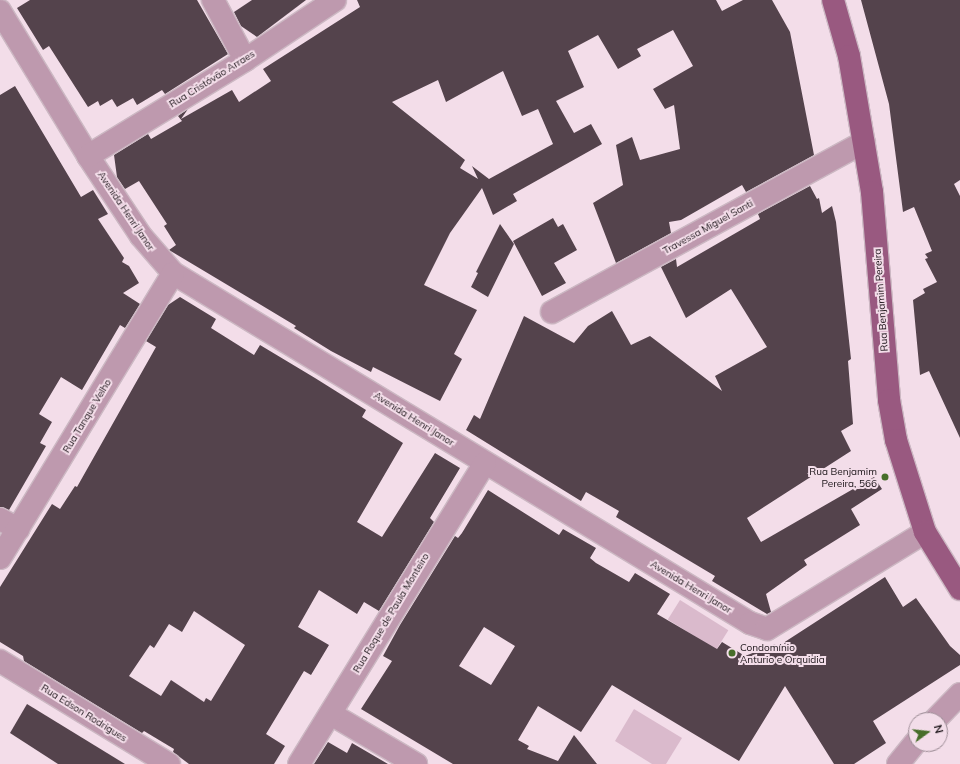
<!DOCTYPE html>
<meta charset="utf-8">
<style>
body{margin:0}
#map{position:relative;width:960px;height:764px;overflow:hidden;background:#f3dde9;font-family:Mulish,sans-serif}
div>[style]{position:absolute}
[style*='--x']{left:calc(var(--x)*1px);top:calc(var(--y)*1px);width:calc(var(--w)*1px);rotate:calc(var(--a)*1deg)}
.green>*{inset:0;background:#dabacc;transform-origin:0 0}
.building>*{inset:0;background:#54434c}
.roads{filter:drop-shadow(1px 0 #ccb8c3) drop-shadow(-1px 0 #ccb8c3) drop-shadow(0 1px #ccb8c3) drop-shadow(0 -1px #ccb8c3)}
.minor>*{height:22px;margin:-11px;padding:0 11px;transform-origin:11px;border-radius:11px;background:#be99ae}
.major>*{height:22px;margin:-11px;padding:0 11px;transform-origin:11px;border-radius:11px;background:#995980}
.dots>*{width:11px;height:11px;translate:-50% -50%;box-sizing:border-box;border:2px solid #f3dde9;border-radius:50%}
span{translate:-50% -50%;white-space:nowrap;text-align:center;line-height:1.15;-webkit-text-stroke:4px #f3dde9;paint-order:stroke}
.street-label{font-size:10px;color:#191216}
.poi-label{font-size:10px;color:#191216}
.right{translate:-100% -50%;text-align:right}
.left{translate:0 -50%;text-align:left}
.north{position:absolute;left:908px;top:712px;width:40px;height:40px;box-sizing:border-box;background:#f3dde9;border:1px solid #9c8c95;border-radius:50%;rotate:75deg;font-size:11px;font-weight:700;line-height:16px;text-align:center;color:#191216}
.north::after{content:'';display:block;margin:auto;width:14px;height:18px;background:#476e2a;clip-path:polygon(50% 0,100% 100%,50% 72%,0 100%)}
</style>
<div id="map">
<div class="green">
<i style="left:680px;top:600px;width:57px;height:23px;rotate:32deg"></i>
<i style="clip-path:polygon(634px 709px,682px 738px,666px 764px,652px 764px,615px 741px)"></i>
</div>
<div class="building">
<i style="clip-path:polygon(30px 0,197px 0,228px 54px,165px 94px,162px 90px,137px 105px,133px 98px,117px 107px,112px 99px,100px 106px,98px 101px,88px 107px,49px 46px,43px 50px,17px 8px)"></i>
<i style="clip-path:polygon(252px 0,306px 0,257px 37px,241px 26px,234px 12px)"></i>
<i style="clip-path:polygon(evenodd,357px 0,716px 0,722px 11px,743px 0,772px 0,790px 32px,814px 155px,746px 192px,742px 185px,681px 220px,669px 222px,671px 233px,616px 263px,593px 203px,623px 185px,616px 145px,632px 137px,640px 160px,680px 149px,674px 105px,665px 109px,653px 89px,693px 66px,673px 30px,637px 49px,641px 56px,618px 69px,598px 35px,568px 51px,584px 87px,556px 101px,574px 133px,591px 124px,602px 144px,513px 194px,517px 201px,493px 215px,482px 188px,450px 233px,424px 285px,477px 310px,454px 354px,462px 359px,440px 401px,373px 367px,371px 372px,331px 351px,294px 328px,296px 326px,169px 250px,176px 245px,164px 226px,167px 224px,139px 181px,125px 189px,117px 177px,114px 155px,148px 134px,151px 139px,182px 121px,178px 116px,188px 109px,181px 119px,232px 90px,239px 102px,271px 81px,263px 69px,360px 7px,357px 0,503px 71px,522px 116px,538px 109px,553px 144px,489px 179px,472px 166px,478px 179px,460px 168px,465px 160px,392px 102px,438px 80px,446px 102px,503px 71px)"></i>
<i style="clip-path:polygon(861px 0,960px 0,960px 180px,954px 184px,960px 196px,960px 438px,929px 371px,920px 375px,913px 300px,925px 293px,923px 289px,937px 282px,925px 259px,928px 258px,925px 254px,932px 251px,914px 207px,903px 212px,889px 104px)"></i>
<i style="clip-path:polygon(15px 86px,81px 197px,93px 190px,108px 214px,98px 219px,124px 258px,122px 262px,129px 266px,139px 283px,123px 293px,140px 304px,125px 328px,120px 325px,82px 390px,61px 377px,39px 414px,52px 422px,40px 443px,46px 446px,9px 510px,0 507px,0 95px)"></i>
<i style="clip-path:polygon(810px 186px,817px 199px,819px 198px,822px 213px,832px 206px,836px 222px,851px 359px,848px 361px,853px 424px,841px 431px,851px 451px,747px 518px,761px 542px,874px 477px,882px 489px,851px 509px,860px 525px,804px 560px,807px 565px,766px 594px,771px 612px,767px 614px,712px 581px,715px 576px,616px 517px,619px 511px,586px 492px,581px 501px,466px 430px,474px 415px,480px 419px,524px 316px,574px 343px,588px 326px,612px 311px,631px 345px,650px 336px,722px 391px,715px 376px,767px 347px,731px 289px,686px 318px,661px 267px,676px 259px,677px 267px,696px 256px,760px 219px,758px 214px)"></i>
<i style="clip-path:polygon(553px 218px,558px 227px,563px 224px,577px 250px,554px 263px,566px 283px,542px 296px,513px 241px)"></i>
<i style="clip-path:polygon(500px 224px,514px 244px,488px 297px,471px 287px,478px 273px,476px 272px)"></i>
<i style="clip-path:polygon(evenodd,180px 297px,216px 319px,211px 328px,254px 355px,260px 345px,315px 378px,366px 410px,362px 417px,403px 443px,357px 522px,382px 537px,435px 453px,460px 468px,430px 518px,434px 522px,379px 611px,364px 602px,357px 614px,319px 590px,298px 627px,329px 645px,311px 675px,304px 671px,266px 734px,285px 746px,274px 764px,189px 764px,173px 752px,174px 749px,144px 731px,142px 733px,24px 661px,23px 656px,0 642px,0 587px,52px 504px,60px 509px,75px 486px,77px 487px,156px 347px,146px 341px,168px 305px,180px 297px,194px 611px,245px 645px,211px 701px,206px 698px,204px 702px,171px 680px,161px 696px,129px 676px,150px 645px,154px 648px,169px 624px,182px 632px,194px 611px)"></i>
<i style="clip-path:polygon(evenodd,488px 490px,559px 535px,563px 529px,596px 548px,590px 558px,596px 563px,629px 582px,635px 573px,670px 594px,657px 614px,717px 649px,722px 642px,745px 656px,775px 644px,777px 647px,885px 577px,903px 607px,916px 598px,950px 646px,960px 655px,960px 665px,873px 721px,886px 743px,854px 764px,834px 764px,785px 686px,739px 761px,612px 685px,581px 732px,538px 706px,518px 740px,529px 746px,527px 749px,558px 761px,574px 735px,597px 764px,453px 764px,361px 709px,392px 661px,383px 656px,400px 625px,455px 536px,458px 538px,462px 533px,488px 490px,484px 627px,515px 646px,491px 685px,459px 666px,484px 627px)"></i>
<i style="clip-path:polygon(27px 704px,125px 764px,58px 764px,10px 733px)"></i>
<i style="clip-path:polygon(328px 742px,347px 753px,352px 743px,388px 764px,314px 764px)"></i>
</div>
<div class="roads">
<div class="minor">
<i style="--x:213;--y:0;--w:68;--a:61.9"></i>
<i style="--x:0;--y:11;--w:170;--a:58.7"></i>
<i style="--x:88;--y:156;--w:96;--a:56.5"></i>
<i style="--x:141;--y:236;--w:49;--a:49.1"></i>
<i style="--x:173;--y:273;--w:675;--a:31.24"></i>
<i style="--x:750;--y:623;--w:18;--a:19"></i>
<i style="--x:767;--y:629;--w:185;--a:-31.5"></i>
<i style="--x:88;--y:156;--w:184;--a:-31.4"></i>
<i style="--x:245;--y:60;--w:108;--a:-33.7"></i>
<i style="--x:552;--y:312;--w:355;--a:-28.6"></i>
<i style="--x:0;--y:519;--w:21;--a:29"></i>
<i style="--x:0;--y:558;--w:333;--a:-58.7"></i>
<i style="--x:0;--y:661;--w:198;--a:31.4"></i>
<i style="--x:331;--y:714;--w:99;--a:30.5"></i>
<i style="--x:935;--y:720;--w:36;--a:-46"></i>
<i style="--x:299;--y:764;--w:354;--a:-58.3"></i>
<i style="--x:898;--y:764;--w:28;--a:-51"></i>
</div>
<div class="major">
<i style="--x:833;--y:0;--w:58;--a:74.1"></i>
<i style="--x:849;--y:56;--w:138;--a:80.4"></i>
<i style="--x:872;--y:192;--w:209;--a:85.3"></i>
<i style="--x:889;--y:400;--w:41;--a:80.1"></i>
<i style="--x:896;--y:440;--w:96;--a:72.5"></i>
<i style="--x:925;--y:532;--w:67;--a:58.4"></i>
</div>
</div>
<div class="dots">
<i style="left:885px;top:477px;background:#476e2a"></i>
<i style="left:732px;top:653px;background:#476e2a"></i>
</div>
<div class="street-label">
<span style="left:212px;top:79px;rotate:-32deg">Rua Cristóvão Arraes</span>
<span style="left:126px;top:211px;rotate:56deg">Avenida Henri Janor</span>
<span style="left:708px;top:227px;rotate:-29deg">Travessa Miguel Santi</span>
<span style="left:881px;top:300px;rotate:-94deg">Rua Benjamim Pereira</span>
<span style="left:87px;top:416px;rotate:-59deg">Rua Tanque Velho</span>
<span style="left:414px;top:419px;rotate:32deg">Avenida Henri Janor</span>
<span style="left:691px;top:587px;rotate:31deg">Avenida Henri Janor</span>
<span style="left:391px;top:613px;rotate:-59deg">Rua Roque de Paula Monteiro</span>
<span style="left:84px;top:713px;rotate:32deg">Rua Edson Rodrigues</span>
</div>
<div class="poi-label">
<span class="right" style="left:877px;top:477px">Rua Benjamim<br>Pereira, 566</span>
<span class="left" style="left:740px;top:653px">Condomínio<br>Anturio e Orquidia</span>
</div>
<div class="north">N</div>
</div>
